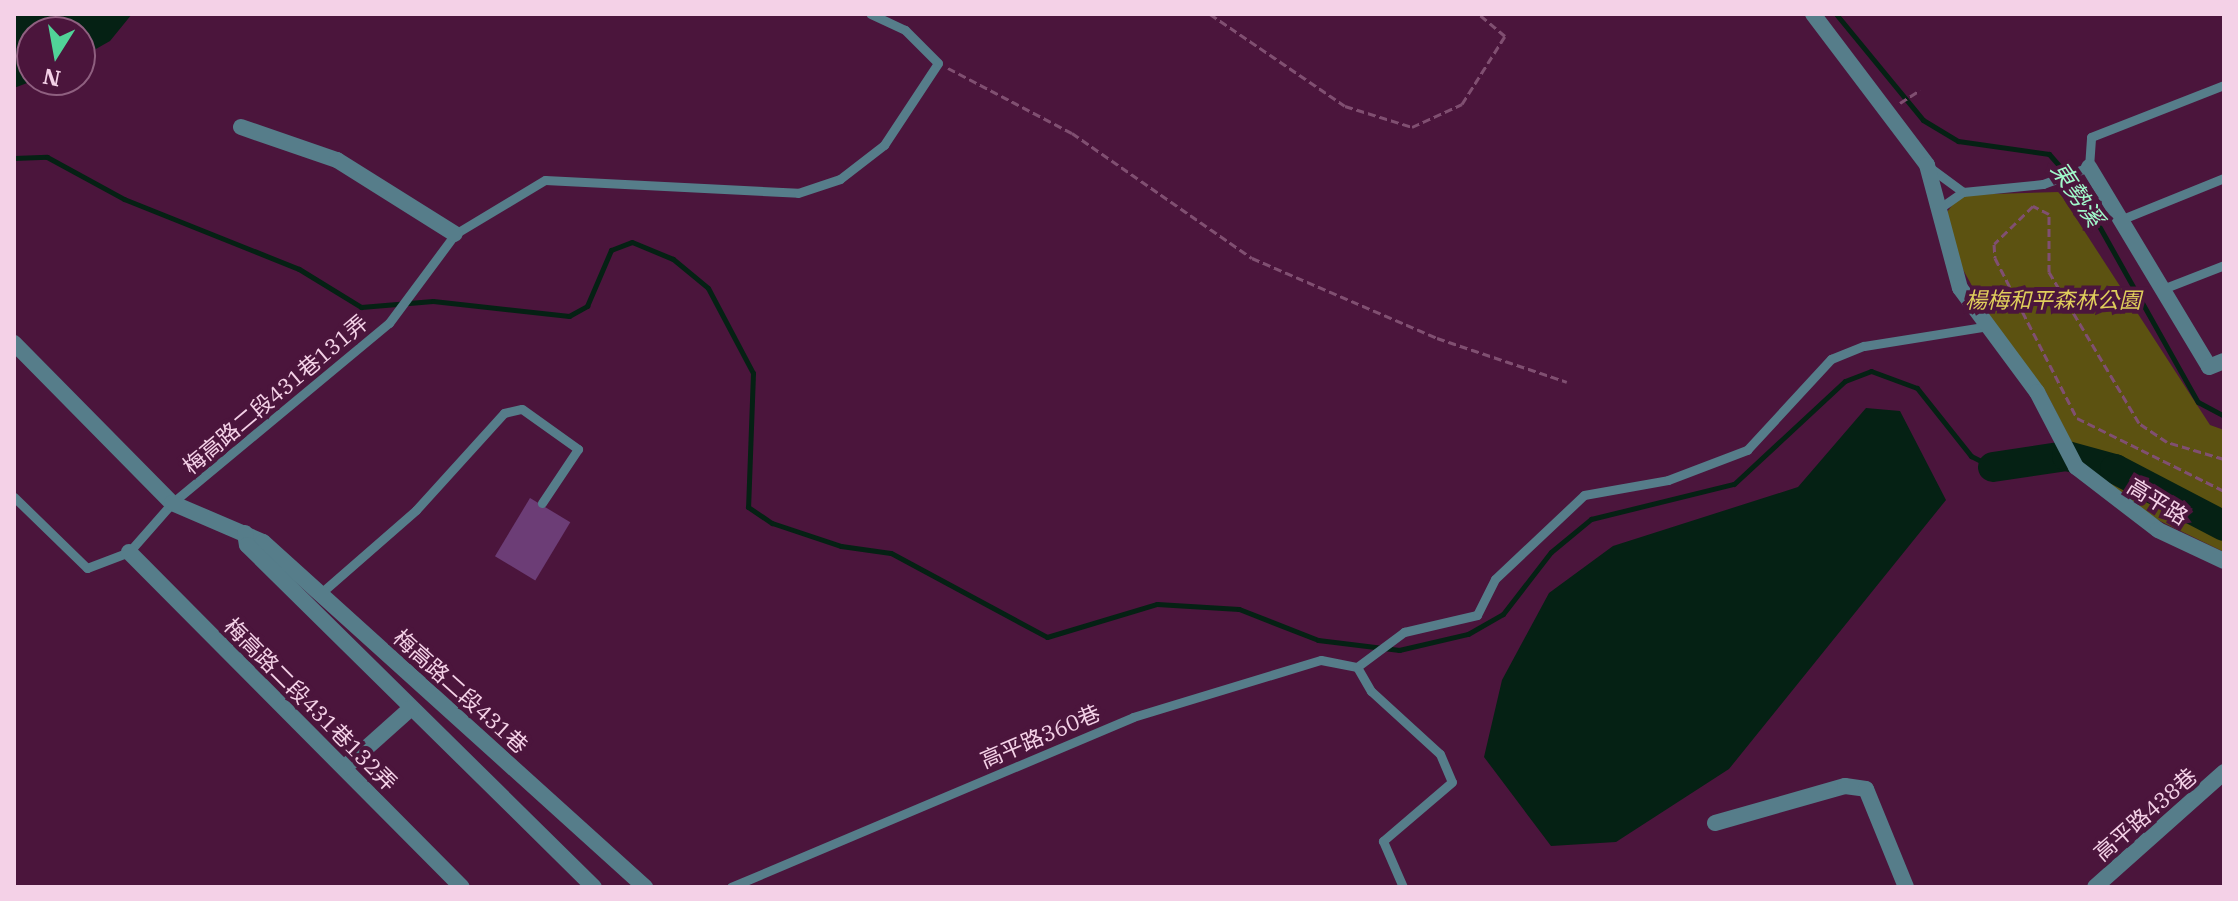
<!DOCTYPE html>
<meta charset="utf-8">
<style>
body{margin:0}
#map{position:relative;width:2238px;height:901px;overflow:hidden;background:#4b153c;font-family:"IBM Plex Serif","Noto Sans TC",serif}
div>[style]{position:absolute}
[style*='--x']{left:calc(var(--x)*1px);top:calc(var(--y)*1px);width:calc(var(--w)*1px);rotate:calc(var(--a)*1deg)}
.green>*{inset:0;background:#5c5211}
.water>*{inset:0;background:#052114}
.stream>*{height:5px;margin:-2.5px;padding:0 2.5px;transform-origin:2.5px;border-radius:2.5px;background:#052114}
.river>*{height:30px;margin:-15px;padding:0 15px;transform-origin:15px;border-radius:15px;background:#052114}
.building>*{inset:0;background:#6c3d76;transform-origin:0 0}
.path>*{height:3px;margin-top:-1.5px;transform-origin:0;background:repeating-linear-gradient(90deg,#804f71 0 8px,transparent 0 12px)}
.lane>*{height:9px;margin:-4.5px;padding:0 4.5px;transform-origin:4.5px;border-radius:4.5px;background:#567d8a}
.street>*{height:16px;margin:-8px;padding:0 8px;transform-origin:8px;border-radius:8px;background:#567d8a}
span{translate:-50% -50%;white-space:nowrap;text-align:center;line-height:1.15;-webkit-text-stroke:8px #4b153c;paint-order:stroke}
.park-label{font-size:22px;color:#dfcd5b;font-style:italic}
.street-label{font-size:22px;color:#f4d1e7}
.water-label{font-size:24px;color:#a1facb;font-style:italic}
.frame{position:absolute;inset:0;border:16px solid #f4d1e7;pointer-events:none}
.north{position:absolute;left:16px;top:16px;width:80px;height:80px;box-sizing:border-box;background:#4b153c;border:2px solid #8f6080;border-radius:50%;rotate:191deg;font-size:22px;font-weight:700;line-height:32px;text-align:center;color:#f4d1e7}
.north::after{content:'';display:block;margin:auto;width:28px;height:36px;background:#51d398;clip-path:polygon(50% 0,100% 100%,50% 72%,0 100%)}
</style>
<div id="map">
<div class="green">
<i style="clip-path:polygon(2059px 192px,2210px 425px,2224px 430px,2224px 552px,2127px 505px,2085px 469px,2046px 392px,2001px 338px,1956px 257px,1947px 212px,1960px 195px)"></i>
</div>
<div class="water">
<i style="clip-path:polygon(14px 14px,132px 14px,110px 41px,80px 58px,80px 32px,32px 32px,35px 80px,14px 88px)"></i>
<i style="clip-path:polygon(1866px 408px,1900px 411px,1946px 500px,1729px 769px,1616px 842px,1551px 846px,1484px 757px,1502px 680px,1549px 593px,1613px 546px,1798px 487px)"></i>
</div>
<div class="stream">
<i style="--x:1836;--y:14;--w:137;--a:50.6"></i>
<i style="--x:1923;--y:120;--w:41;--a:31"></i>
<i style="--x:1958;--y:141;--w:92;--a:8.1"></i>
<i style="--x:2049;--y:154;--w:41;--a:48.9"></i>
<i style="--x:2076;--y:185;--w:249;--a:60.7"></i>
<i style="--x:2198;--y:402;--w:30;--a:28"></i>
<i style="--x:14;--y:158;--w:33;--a:-2"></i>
<i style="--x:47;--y:157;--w:88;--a:28.6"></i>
<i style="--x:124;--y:199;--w:188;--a:21.8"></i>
<i style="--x:299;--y:269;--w:73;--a:31.5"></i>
<i style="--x:361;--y:307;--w:72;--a:-4.8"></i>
<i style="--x:433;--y:301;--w:137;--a:6.3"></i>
<i style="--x:569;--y:316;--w:21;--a:-29"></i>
<i style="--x:587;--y:306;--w:61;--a:-66.8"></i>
<i style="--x:611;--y:250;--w:22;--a:-21"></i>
<i style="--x:632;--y:242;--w:44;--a:22.5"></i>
<i style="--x:673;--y:259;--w:45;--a:39.6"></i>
<i style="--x:708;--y:288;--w:96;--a:62.1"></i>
<i style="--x:753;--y:373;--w:134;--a:92.1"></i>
<i style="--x:748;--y:507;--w:29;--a:34"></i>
<i style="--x:772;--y:523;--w:73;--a:18.4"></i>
<i style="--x:841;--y:546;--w:50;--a:8"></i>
<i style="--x:891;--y:553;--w:177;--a:28.3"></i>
<i style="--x:1047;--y:637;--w:115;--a:-16.7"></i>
<i style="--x:1157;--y:604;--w:82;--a:3.5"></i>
<i style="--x:1239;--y:609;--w:85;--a:21.4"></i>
<i style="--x:1318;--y:640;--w:82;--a:7"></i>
<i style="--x:1399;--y:650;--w:71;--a:-13.1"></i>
<i style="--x:1468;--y:634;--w:40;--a:-29.7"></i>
<i style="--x:1503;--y:614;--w:78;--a:-52.3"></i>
<i style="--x:1551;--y:552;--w:52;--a:-39.5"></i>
<i style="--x:1591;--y:519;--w:147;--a:-13.8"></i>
<i style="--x:1734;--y:484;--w:151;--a:-42.9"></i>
<i style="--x:1845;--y:381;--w:28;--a:-21"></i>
<i style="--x:1871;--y:371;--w:49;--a:20.3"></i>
<i style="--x:1917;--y:388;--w:87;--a:51.5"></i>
<i style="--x:1971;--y:456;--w:25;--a:27"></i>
</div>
<div class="river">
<i style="--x:1993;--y:467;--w:75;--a:-8.5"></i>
<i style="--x:2067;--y:456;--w:50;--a:15.2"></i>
<i style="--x:2115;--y:469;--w:123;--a:27.6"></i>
</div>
<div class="building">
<i style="left:530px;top:498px;width:47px;height:68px;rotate:31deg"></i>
</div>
<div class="path">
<i style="--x:1210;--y:14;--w:163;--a:34.3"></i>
<i style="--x:1345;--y:106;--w:70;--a:17.4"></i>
<i style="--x:1412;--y:127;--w:55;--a:-24.7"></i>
<i style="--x:1462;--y:104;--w:80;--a:-57.7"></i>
<i style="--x:1505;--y:36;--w:34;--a:-140"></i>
<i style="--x:948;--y:68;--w:140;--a:27.7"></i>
<i style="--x:1072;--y:133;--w:219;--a:34.8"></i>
<i style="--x:1252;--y:258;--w:202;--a:23.4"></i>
<i style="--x:1437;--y:338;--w:137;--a:18.7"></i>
<i style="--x:1900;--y:103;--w:24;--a:-33"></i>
<i style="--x:2224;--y:459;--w:59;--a:-163.4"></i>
<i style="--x:2167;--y:442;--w:34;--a:-146"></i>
<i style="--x:2139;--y:423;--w:176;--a:-120.8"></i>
<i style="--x:2049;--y:272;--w:58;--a:-90"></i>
<i style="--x:2049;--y:214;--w:18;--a:-153"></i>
<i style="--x:2033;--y:206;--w:54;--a:135.7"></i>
<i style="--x:1994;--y:244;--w:14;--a:86"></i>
<i style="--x:1995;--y:258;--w:180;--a:62.9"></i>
<i style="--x:2077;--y:418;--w:164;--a:26.4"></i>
</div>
<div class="lane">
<i style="--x:1929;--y:167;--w:42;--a:36.3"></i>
<i style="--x:1963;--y:192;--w:80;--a:-5.7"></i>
<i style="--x:2043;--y:184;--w:49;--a:-20.3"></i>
<i style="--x:2089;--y:167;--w:30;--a:-86"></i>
<i style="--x:2091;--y:137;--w:143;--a:-21.4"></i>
<i style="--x:1937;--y:210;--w:32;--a:-35"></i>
<i style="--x:2120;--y:220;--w:112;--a:-22"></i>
<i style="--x:2160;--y:290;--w:69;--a:-21.3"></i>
<i style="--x:14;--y:497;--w:102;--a:44.2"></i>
<i style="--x:87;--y:568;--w:45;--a:-20.9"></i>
<i style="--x:129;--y:552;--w:65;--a:-48.7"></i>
<i style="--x:172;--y:503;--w:282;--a:-39.7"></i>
<i style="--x:389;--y:323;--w:111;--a:-53.4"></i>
<i style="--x:455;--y:234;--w:105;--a:-31"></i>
<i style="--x:545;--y:180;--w:253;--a:2.9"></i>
<i style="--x:798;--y:193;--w:44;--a:-18.4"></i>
<i style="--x:840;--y:179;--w:56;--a:-37.7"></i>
<i style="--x:884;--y:145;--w:98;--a:-56.6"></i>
<i style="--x:938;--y:63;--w:47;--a:-135"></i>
<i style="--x:905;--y:30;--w:38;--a:-155"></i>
<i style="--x:321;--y:593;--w:126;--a:-41.1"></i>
<i style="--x:416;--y:510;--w:131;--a:-47.8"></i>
<i style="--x:504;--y:413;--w:18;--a:-13"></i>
<i style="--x:522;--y:409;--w:69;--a:35.5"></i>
<i style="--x:578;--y:449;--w:65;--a:123.7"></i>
<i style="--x:1357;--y:667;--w:28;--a:60"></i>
<i style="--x:1371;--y:691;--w:93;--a:42.4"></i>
<i style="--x:1440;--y:754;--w:30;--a:67"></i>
<i style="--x:1452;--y:782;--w:91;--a:139.5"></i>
<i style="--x:1383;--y:841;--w:50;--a:66.5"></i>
<i style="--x:731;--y:887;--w:436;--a:-22.9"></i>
<i style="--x:1133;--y:717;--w:196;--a:-16.9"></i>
<i style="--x:1321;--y:660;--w:37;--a:11"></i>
<i style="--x:1357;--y:667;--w:59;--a:-36.7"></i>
<i style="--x:1404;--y:632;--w:75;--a:-13.1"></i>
<i style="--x:1477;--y:615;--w:40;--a:-63.4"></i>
<i style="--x:1495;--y:579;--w:122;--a:-43.3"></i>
<i style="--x:1584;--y:495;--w:85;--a:-10.1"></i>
<i style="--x:1668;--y:480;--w:85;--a:-20.8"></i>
<i style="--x:1747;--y:450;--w:124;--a:-47.3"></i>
<i style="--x:1831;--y:359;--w:35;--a:-22"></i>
<i style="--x:1864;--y:346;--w:121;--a:-9.1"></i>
</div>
<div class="street">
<i style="--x:1813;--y:14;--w:189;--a:52.9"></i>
<i style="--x:1927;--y:165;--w:127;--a:75"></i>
<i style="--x:1960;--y:288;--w:129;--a:53.5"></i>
<i style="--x:2037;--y:392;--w:85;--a:62.5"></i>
<i style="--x:2076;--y:467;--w:103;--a:37.5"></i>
<i style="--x:2158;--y:530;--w:73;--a:25.2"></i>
<i style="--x:241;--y:127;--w:102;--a:19"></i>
<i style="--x:337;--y:160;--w:139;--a:32.1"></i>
<i style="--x:2089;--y:167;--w:233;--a:59"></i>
<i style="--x:2209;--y:367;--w:16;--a:-22"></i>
<i style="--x:14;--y:343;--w:225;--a:45.4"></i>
<i style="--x:172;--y:503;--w:99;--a:23.2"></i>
<i style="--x:263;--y:542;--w:515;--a:42.09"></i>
<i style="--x:245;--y:533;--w:12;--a:81"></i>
<i style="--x:247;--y:545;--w:487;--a:44.6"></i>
<i style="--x:129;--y:552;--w:472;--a:45.2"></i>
<i style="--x:344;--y:768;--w:90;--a:-41.8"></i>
<i style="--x:1715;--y:823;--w:135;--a:-15.9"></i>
<i style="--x:1845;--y:786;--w:21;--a:8"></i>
<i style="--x:1866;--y:789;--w:106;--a:67.8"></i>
<i style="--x:2095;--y:887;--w:173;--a:-41.7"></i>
</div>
<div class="park-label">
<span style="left:2053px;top:300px">楊梅和平森林公園</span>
</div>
<div class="street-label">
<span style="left:275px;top:394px;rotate:-40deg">梅高路二段431巷131弄</span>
<span style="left:2158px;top:501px;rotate:32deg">高平路</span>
<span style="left:461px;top:691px;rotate:42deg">梅高路二段431巷</span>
<span style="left:311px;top:704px;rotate:45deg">梅高路二段431巷132弄</span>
<span style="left:1040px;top:736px;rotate:-23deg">高平路360巷</span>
<span style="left:2145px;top:814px;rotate:-41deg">高平路438巷</span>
</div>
<div class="water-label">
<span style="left:2077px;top:194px;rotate:56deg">東勢溪</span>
</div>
<div class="frame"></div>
<div class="north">N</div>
</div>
